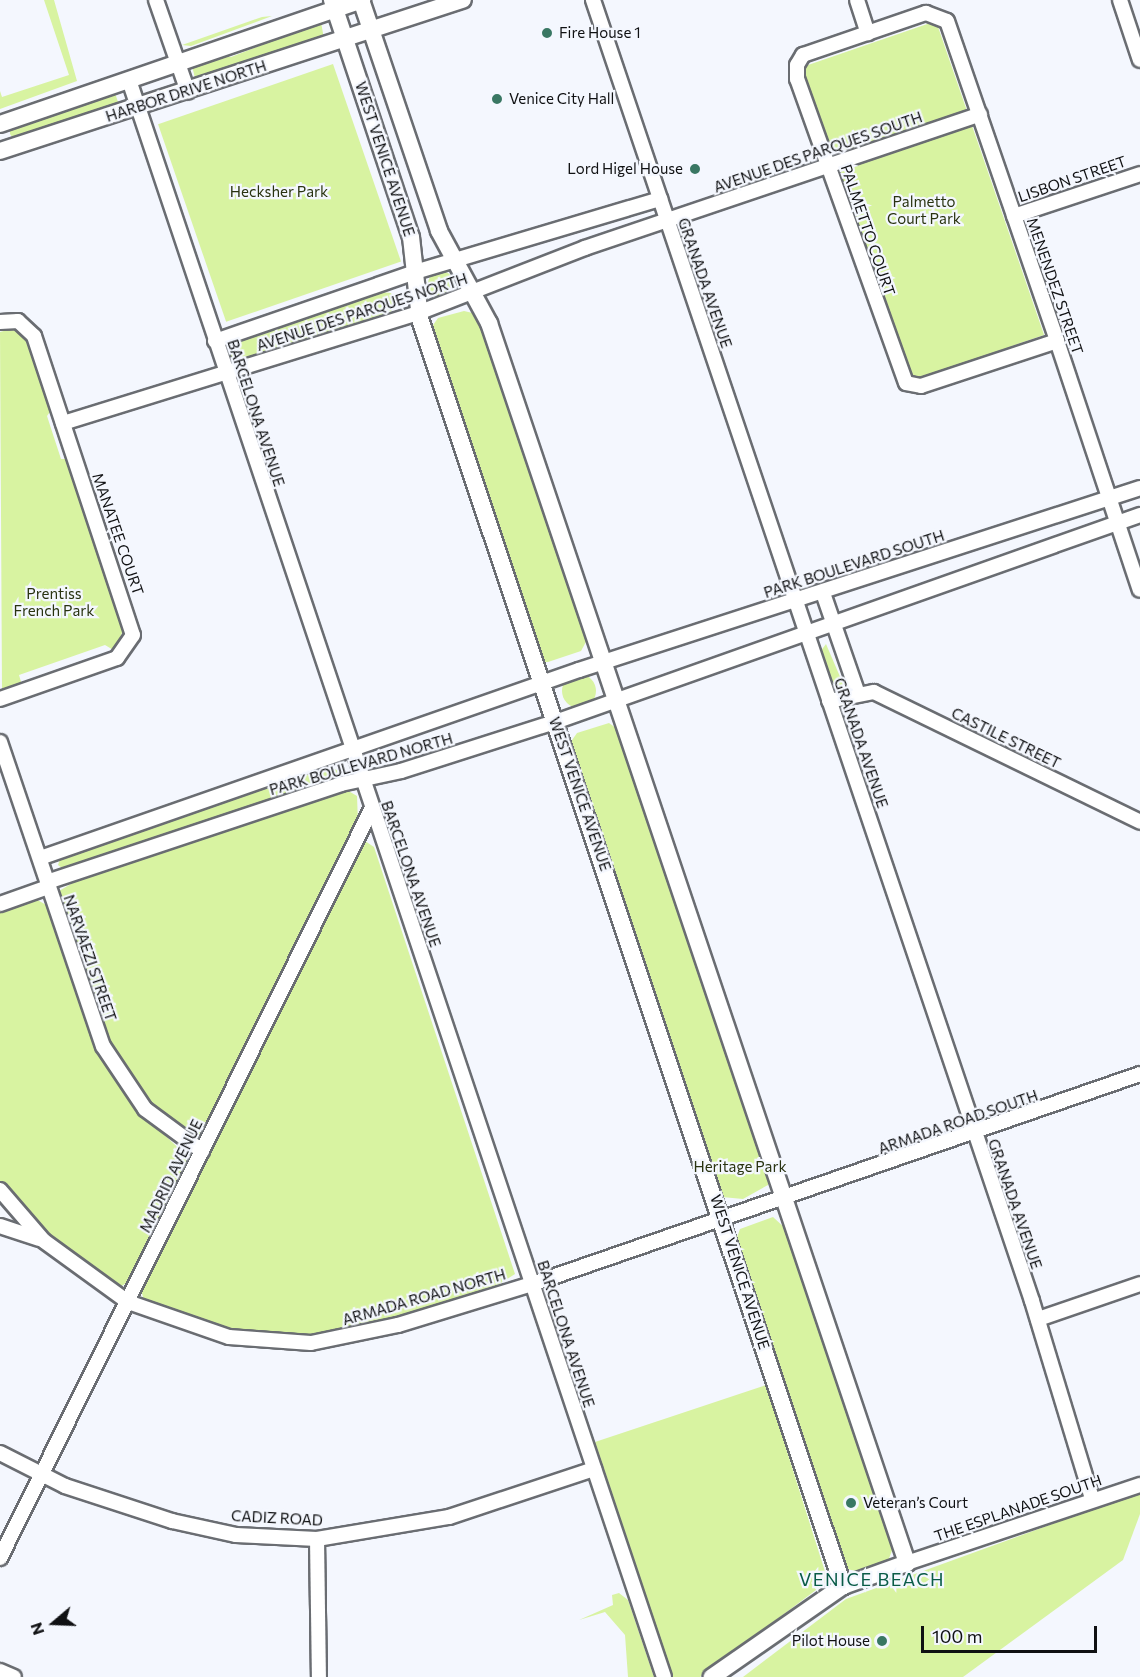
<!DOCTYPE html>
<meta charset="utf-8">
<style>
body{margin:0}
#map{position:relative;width:1140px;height:1677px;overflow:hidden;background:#f4f7fe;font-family:Commissioner,sans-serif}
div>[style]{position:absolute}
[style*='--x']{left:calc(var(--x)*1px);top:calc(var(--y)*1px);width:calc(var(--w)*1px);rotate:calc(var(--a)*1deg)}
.green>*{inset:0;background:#d8f3a1;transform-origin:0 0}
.round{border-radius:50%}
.roads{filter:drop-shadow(2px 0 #6a6d72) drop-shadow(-2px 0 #6a6d72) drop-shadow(0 2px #6a6d72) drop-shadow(0 -2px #6a6d72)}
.minor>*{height:14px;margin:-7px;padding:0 7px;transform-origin:7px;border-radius:7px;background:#fff}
.tertiary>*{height:16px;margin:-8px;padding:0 8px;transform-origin:8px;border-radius:8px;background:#fff}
.dots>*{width:16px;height:16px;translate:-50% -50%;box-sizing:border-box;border:3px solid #f4f7fe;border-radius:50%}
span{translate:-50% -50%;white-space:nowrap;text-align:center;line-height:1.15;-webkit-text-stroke:4.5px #f4f7fe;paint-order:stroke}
.poi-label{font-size:15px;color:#101113}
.left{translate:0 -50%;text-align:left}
.right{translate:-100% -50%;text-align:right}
.street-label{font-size:15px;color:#101113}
.park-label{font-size:15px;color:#293310}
.quarter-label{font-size:18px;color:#095b47;letter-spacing:1.5px}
.north{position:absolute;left:24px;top:1593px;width:60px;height:60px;-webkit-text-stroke:4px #f4f7fe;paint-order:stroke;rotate:251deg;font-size:16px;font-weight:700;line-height:24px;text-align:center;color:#101113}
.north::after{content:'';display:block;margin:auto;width:21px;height:27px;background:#101113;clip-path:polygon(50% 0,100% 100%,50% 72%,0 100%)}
.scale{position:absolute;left:921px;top:1626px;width:176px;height:27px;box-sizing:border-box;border:3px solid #101113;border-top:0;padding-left:8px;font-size:18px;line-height:21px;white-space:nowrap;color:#101113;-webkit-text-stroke:4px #f4f7fe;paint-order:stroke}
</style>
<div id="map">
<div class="green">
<i style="clip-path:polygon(44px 0,54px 0,77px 81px,0 109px,0 91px,2px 97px,69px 75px)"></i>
<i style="clip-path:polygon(272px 16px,191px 46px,182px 45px,262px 17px)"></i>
<i style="left:936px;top:21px;width:332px;height:143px;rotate:71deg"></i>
<i style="clip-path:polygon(321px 22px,324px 39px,195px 78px,192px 66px,220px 55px,231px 57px)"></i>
<i style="left:333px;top:64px;width:209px;height:185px;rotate:71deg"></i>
<i style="clip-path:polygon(115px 93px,119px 105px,13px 138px,10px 134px,10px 128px)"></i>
<i class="round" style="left:428px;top:271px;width:26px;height:26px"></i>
<i style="clip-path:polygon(381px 292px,391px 293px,396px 303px,388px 316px,241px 361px,229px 356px,231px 344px,240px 339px)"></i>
<i style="clip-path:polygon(464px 311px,477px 314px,587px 640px,581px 651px,548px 662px,543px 662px,431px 328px,438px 318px)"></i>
<i style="clip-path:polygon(11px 329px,22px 334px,30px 347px,52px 409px,47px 416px,61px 459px,68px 459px,125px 625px,115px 651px,105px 645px,19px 675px,22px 685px,2px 692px,0 332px)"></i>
<i style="clip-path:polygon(826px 644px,844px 686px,840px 693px,832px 690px,820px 652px)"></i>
<i class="round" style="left:562px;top:674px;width:34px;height:34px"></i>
<i style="clip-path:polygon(609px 723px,620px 731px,770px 1174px,768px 1185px,743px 1199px,722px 1197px,570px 743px,577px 733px)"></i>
<i style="clip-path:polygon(331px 767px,337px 770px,338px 778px,65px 870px,58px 865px,61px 856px)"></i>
<i style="clip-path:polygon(345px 789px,357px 796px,358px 823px,204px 1133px,192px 1138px,149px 1105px,108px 1041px,59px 891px,81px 878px)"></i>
<i style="clip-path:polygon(365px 841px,374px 847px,515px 1274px,488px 1291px,343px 1333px,284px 1340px,208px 1327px,144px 1301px,141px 1289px)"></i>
<i style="clip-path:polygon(34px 898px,48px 906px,96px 1044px,115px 1079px,140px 1112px,188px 1157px,130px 1281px,118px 1288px,46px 1234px,0 1183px,0 910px)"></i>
<i style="clip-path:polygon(773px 1217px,786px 1229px,893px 1548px,888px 1561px,860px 1572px,847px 1569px,843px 1559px,736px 1240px,740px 1229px)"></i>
<i style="clip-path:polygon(766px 1385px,828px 1581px,700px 1677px,673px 1677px,595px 1442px)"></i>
<i style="clip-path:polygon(1140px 1492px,1140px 1514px,1123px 1560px,963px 1677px,743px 1677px,846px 1599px)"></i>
<i style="clip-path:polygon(619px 1593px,628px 1600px,654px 1677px,628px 1677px,625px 1635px,605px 1612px,579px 1620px,613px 1605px,612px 1595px)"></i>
</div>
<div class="roads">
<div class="minor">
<i style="--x:156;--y:0;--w:97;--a:70.8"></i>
<i style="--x:593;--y:0;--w:1373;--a:71.35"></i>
<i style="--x:1032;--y:1301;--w:206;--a:73.1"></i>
<i style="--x:857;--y:0;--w:35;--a:72"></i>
<i style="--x:1120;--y:0;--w:63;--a:71.6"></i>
<i style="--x:129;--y:80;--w:1684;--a:71.48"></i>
<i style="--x:1014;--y:216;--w:133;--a:-18.4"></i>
<i style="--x:0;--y:322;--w:18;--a:-3"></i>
<i style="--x:18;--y:321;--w:22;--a:43"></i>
<i style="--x:34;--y:336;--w:315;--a:71.7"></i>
<i style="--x:133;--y:635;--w:28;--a:125"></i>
<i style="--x:117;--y:658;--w:124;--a:160.7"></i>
<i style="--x:215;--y:341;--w:212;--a:-19"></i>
<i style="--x:415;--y:272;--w:256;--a:-16.6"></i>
<i style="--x:1057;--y:341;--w:143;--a:161.7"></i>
<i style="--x:921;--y:386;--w:15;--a:-169"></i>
<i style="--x:906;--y:383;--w:323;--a:-109.7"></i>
<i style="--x:797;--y:79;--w:14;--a:-90"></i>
<i style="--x:797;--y:65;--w:12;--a:-59"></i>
<i style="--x:803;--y:55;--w:130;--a:-18.9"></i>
<i style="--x:926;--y:13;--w:22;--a:21"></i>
<i style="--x:947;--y:21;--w:338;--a:71"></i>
<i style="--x:1057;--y:341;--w:262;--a:71.6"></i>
<i style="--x:63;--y:423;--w:372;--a:-17.2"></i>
<i style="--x:418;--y:313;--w:179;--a:-21.3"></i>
<i style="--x:585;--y:248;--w:417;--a:-18.7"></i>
<i style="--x:823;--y:593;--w:104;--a:70.9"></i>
<i style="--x:829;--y:701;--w:46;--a:-11.3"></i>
<i style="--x:874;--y:692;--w:296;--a:26"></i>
<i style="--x:0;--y:742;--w:321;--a:71.3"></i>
<i style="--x:103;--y:1046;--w:76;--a:56.3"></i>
<i style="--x:145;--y:1109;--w:71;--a:36.4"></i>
<i style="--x:40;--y:858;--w:571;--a:-19.23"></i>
<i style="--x:579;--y:670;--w:590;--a:-17.97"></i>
<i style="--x:47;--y:882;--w:310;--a:-18.4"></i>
<i style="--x:341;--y:784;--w:61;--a:-12.2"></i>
<i style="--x:401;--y:771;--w:162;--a:-17.7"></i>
<i style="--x:555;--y:722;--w:621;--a:-19.49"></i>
<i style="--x:0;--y:904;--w:51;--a:-19.5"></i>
<i style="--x:0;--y:1190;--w:67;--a:49.2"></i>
<i style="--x:44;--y:1241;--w:104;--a:36"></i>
<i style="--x:128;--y:1302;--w:107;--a:19.1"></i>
<i style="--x:229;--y:1337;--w:82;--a:4.2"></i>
<i style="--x:311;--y:1343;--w:89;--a:-11.7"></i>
<i style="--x:398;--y:1325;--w:140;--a:-17"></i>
<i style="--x:532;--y:1284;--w:643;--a:-19.05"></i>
<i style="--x:0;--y:1226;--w:41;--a:18.4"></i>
<i style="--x:1038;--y:1319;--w:108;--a:-18.9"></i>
<i style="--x:0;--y:1453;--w:73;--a:26.9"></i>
<i style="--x:65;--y:1486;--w:113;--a:18.1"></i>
<i style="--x:172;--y:1521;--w:66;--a:12.3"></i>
<i style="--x:236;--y:1535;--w:81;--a:2.8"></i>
<i style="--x:317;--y:1539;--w:134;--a:-9.5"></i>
<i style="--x:449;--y:1517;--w:153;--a:-18.3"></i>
<i style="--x:317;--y:1539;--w:138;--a:89.2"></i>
<i style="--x:0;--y:1558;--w:837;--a:-63.62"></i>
<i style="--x:907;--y:1563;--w:246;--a:-18.5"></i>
<i style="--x:0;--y:1671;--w:15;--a:23"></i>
</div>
<div class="tertiary">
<i style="--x:332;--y:0;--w:250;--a:71.6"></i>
<i style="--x:411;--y:237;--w:82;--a:83.7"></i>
<i style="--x:420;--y:319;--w:1336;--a:71.54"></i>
<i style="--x:361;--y:0;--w:244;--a:71.3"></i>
<i style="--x:439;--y:231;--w:105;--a:61.5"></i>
<i style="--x:489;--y:323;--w:1309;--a:71.37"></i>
<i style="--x:907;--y:1563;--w:68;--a:160.2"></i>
<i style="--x:843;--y:1586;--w:160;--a:145.2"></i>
<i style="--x:0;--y:124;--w:383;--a:-18.9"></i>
<i style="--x:0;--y:151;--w:487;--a:-18.1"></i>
</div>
</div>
<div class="dots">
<i style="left:547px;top:33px;background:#397763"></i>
<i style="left:497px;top:99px;background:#397763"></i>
<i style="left:695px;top:169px;background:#397763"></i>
<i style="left:851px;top:1503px;background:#397763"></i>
<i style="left:882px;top:1641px;background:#397763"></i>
</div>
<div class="poi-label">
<span class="left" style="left:559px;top:33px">Fire House 1</span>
<span class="left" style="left:509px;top:99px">Venice City Hall</span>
<span class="right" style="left:683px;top:169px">Lord Higel House</span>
<span class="left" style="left:863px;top:1503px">Veteran’s Court</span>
<span class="right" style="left:870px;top:1641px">Pilot House</span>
</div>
<div class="street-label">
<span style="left:186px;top:91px;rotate:-18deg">HARBOR DRIVE NORTH</span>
<span style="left:818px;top:152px;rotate:-19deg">AVENUE DES PARQUES SOUTH</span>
<span style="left:385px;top:159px;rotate:72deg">WEST VENICE AVENUE</span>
<span style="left:1072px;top:179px;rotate:-19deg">LISBON STREET</span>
<span style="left:868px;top:230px;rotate:71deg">PALMETTO COURT</span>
<span style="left:705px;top:283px;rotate:71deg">GRANADA AVENUE</span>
<span style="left:1055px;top:286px;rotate:71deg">MENENDEZ STREET</span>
<span style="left:362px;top:312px;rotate:-18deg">AVENUE DES PARQUES NORTH</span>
<span style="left:256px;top:413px;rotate:72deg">BARCELONA AVENUE</span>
<span style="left:118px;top:534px;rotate:71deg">MANATEE COURT</span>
<span style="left:854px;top:564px;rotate:-18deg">PARK BOULEVARD SOUTH</span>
<span style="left:1006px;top:738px;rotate:26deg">CASTILE STREET</span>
<span style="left:861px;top:743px;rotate:71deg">GRANADA AVENUE</span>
<span style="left:361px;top:764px;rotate:-16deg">PARK BOULEVARD NORTH</span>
<span style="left:580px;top:794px;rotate:71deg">WEST VENICE AVENUE</span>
<span style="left:411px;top:874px;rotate:71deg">BARCELONA AVENUE</span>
<span style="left:90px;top:958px;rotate:71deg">NARVAEZI STREET</span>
<span style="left:958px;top:1122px;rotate:-19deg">ARMADA ROAD SOUTH</span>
<span style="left:171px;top:1176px;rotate:-64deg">MADRID AVENUE</span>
<span style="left:1015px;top:1204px;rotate:71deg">GRANADA AVENUE</span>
<span style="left:740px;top:1272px;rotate:72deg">WEST VENICE AVENUE</span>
<span style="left:424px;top:1297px;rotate:-16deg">ARMADA ROAD NORTH</span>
<span style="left:566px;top:1334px;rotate:72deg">BARCELONA AVENUE</span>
<span style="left:1018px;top:1508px;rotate:-19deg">THE ESPLANADE SOUTH</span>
<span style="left:277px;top:1518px;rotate:3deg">CADIZ ROAD</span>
</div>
<div class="park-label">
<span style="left:279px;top:192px">Hecksher Park</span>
<span style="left:924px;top:210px">Palmetto<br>Court Park</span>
<span style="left:54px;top:602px">Prentiss<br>French Park</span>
<span style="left:740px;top:1167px">Heritage Park</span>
</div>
<div class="quarter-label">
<span style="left:872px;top:1579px">VENICE BEACH</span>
</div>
<div class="north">N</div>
<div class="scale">100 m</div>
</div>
